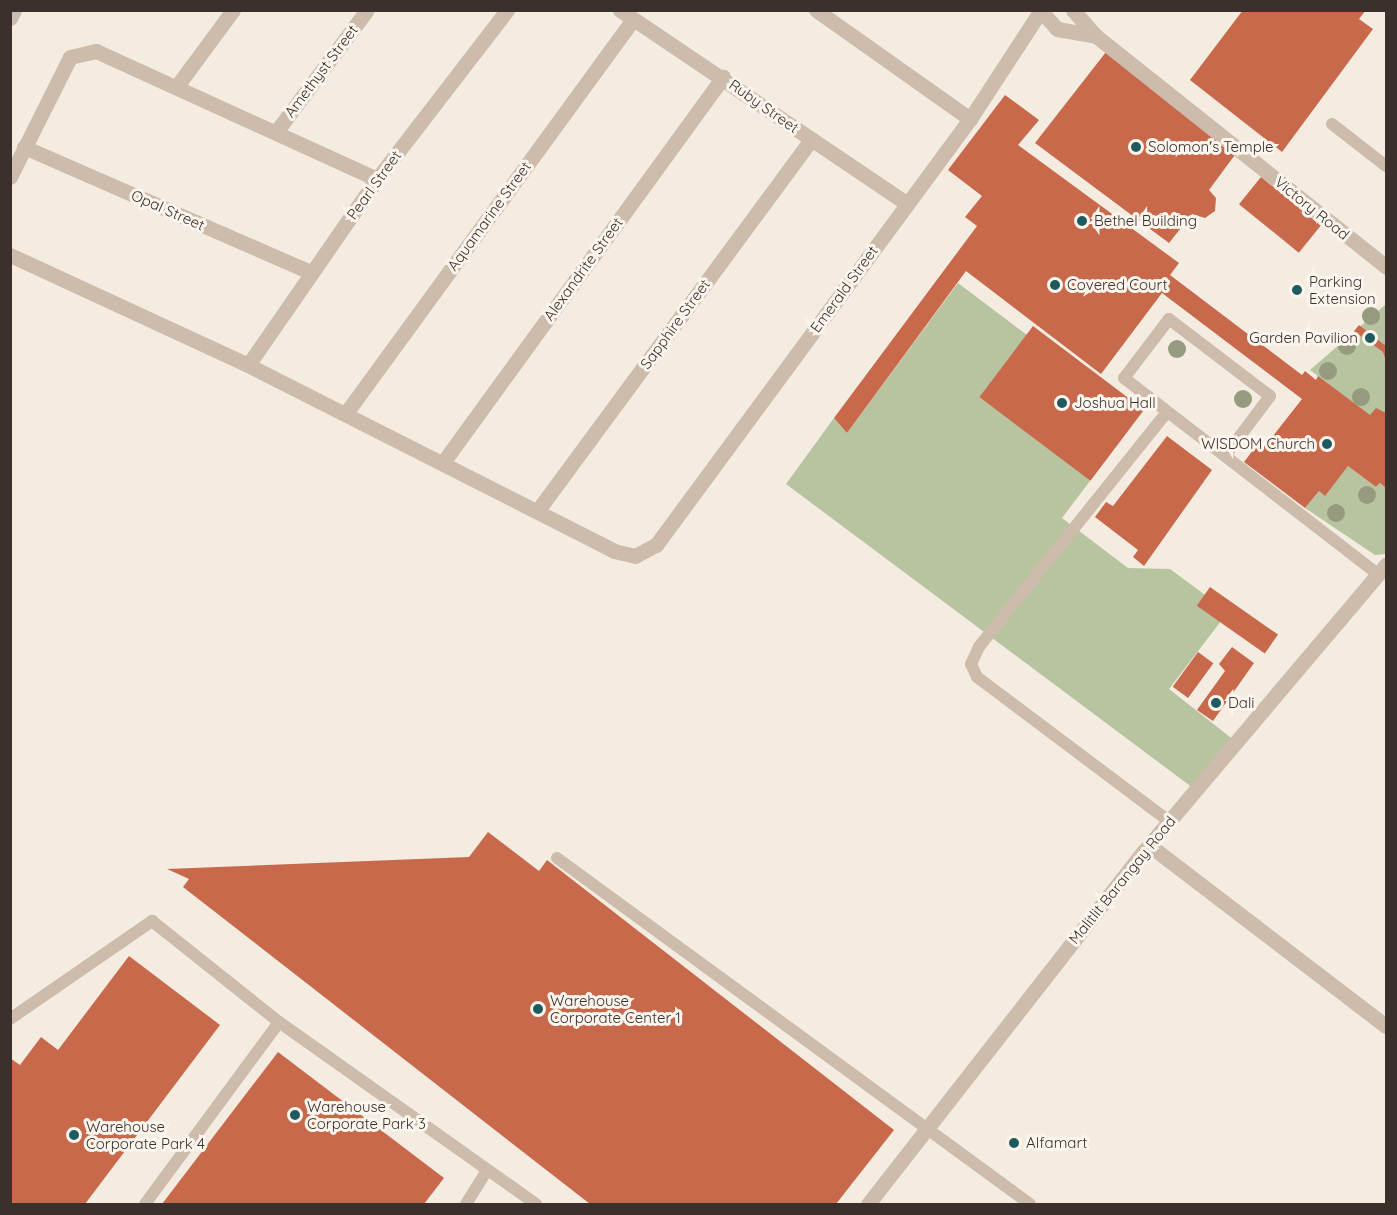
<!DOCTYPE html>
<style>
body{margin:0}
#map{position:relative;width:1397px;height:1215px;overflow:hidden;background:#f4ebe1;font-family:Quicksand,sans-serif}
div>[style]{position:absolute}
[style*='--x']{left:calc(var(--x)*1px);top:calc(var(--y)*1px);width:calc(var(--w)*1px);rotate:calc(var(--a)*1deg)}
.green>*{inset:0;background:#b8c4a0}
.building>*{inset:0;background:#c8694b;transform-origin:0 0}
.service>*{height:12px;margin:-6px;padding:0 6px;transform-origin:6px;border-radius:6px;background:#cdbbac}
.minor>*{height:15px;margin:-7.5px;padding:0 7.5px;transform-origin:7.5px;border-radius:7.5px;background:#cdbbac}
.tertiary>*{height:15px;margin:-7.5px;padding:0 7.5px;transform-origin:7.5px;border-radius:7.5px;background:#cdbbac}
.trees>*{width:18px;height:18px;margin:-9px;border-radius:50%;background:#969b7f}
.dots>*{width:16px;height:16px;translate:-50% -50%;box-sizing:border-box;border:3px solid #fbf5ee;border-radius:50%}
span{translate:-50% -50%;white-space:nowrap;text-align:center;line-height:1.15;-webkit-text-stroke:6px #fbf5ee;paint-order:stroke}
.street-label{font-size:15px;color:#3b302b}
.poi-label{font-size:15px;color:#3b302b}
.left{translate:0 -50%;text-align:left}
.right{translate:-100% -50%;text-align:right}
.frame{position:absolute;inset:0;border:12px solid #3b302b;pointer-events:none}
</style>
<div id="map">
<div class="green">
<i style="clip-path:polygon(958px 283px,1027px 335px,1090px 481px,1062px 518px,1128px 568px,1170px 569px,1228px 612px,1169px 689px,1235px 741px,1193px 788px,786px 484px,834px 418px,847px 433px)"></i>
<i style="clip-path:polygon(1386px 304px,1386px 428px,1310px 370px)"></i>
<i style="clip-path:polygon(1348px 466px,1376px 487px,1380px 483px,1386px 488px,1386px 554px,1375px 555px,1305px 508px,1319px 491px,1324px 495px)"></i>
</div>
<div class="building">
<i style="clip-path:polygon(1243px 10px,1366px 10px,1359px 19px,1373px 29px,1282px 152px,1190px 80px)"></i>
<i style="clip-path:polygon(1106px 52px,1237px 152px,1209px 190px,1216px 198px,1215px 211px,1205px 218px,1192px 214px,1169px 243px,1035px 143px)"></i>
<i style="clip-path:polygon(1005px 95px,1039px 120px,1018px 145px,1179px 263px,1170px 275px,1302px 375px,1305px 371px,1316px 380px,1318px 376px,1370px 415px,1376px 408px,1386px 413px,1386px 488px,1380px 483px,1376px 487px,1348px 466px,1325px 496px,1319px 491px,1305px 508px,1244px 462px,1260px 441px,1265px 446px,1302px 399px,1162px 293px,1101px 374px,966px 271px,847px 433px,834px 418px,977px 226px,965px 217px,982px 196px,948px 170px)"></i>
<i style="left:1261px;top:177px;width:77px;height:35px;rotate:39deg"></i>
<i style="clip-path:polygon(1359px 325px,1386px 346px,1386px 361px,1383px 352px,1354px 331px)"></i>
<i style="left:1033px;top:326px;width:139px;height:89px;rotate:37deg"></i>
<i style="clip-path:polygon(1167px 436px,1212px 470px,1144px 566px,1133px 557px,1138px 550px,1095px 517px,1106px 502px,1113px 506px)"></i>
<i style="left:1210px;top:587px;width:83px;height:23px;rotate:35deg"></i>
<i style="clip-path:polygon(1232px 647px,1254px 663px,1213px 721px,1197px 710px,1225px 671px,1219px 664px)"></i>
<i style="left:1198px;top:652px;width:19px;height:43px;rotate:36deg"></i>
<i style="clip-path:polygon(488px 832px,539px 871px,547px 860px,894px 1130px,836px 1204px,590px 1204px,183px 887px,189px 879px,167px 869px,469px 857px)"></i>
<i style="clip-path:polygon(129px 956px,220px 1025px,85px 1204px,10px 1204px,10px 1058px,20px 1065px,41px 1037px,58px 1050px)"></i>
<i style="clip-path:polygon(278px 1052px,444px 1178px,424px 1204px,162px 1204px)"></i>
</div>
<div class="service">
<i style="--x:1332;--y:124;--w:68;--a:37.9"></i>
<i style="--x:1167;--y:412;--w:301;--a:128.7"></i>
<i style="--x:979;--y:647;--w:19;--a:115"></i>
<i style="--x:971;--y:664;--w:14;--a:65"></i>
<i style="--x:977;--y:677;--w:240;--a:36.9"></i>
<i style="--x:1225;--y:456;--w:75;--a:-53.1"></i>
<i style="--x:1270;--y:396;--w:127;--a:-142.7"></i>
<i style="--x:1169;--y:319;--w:74;--a:127.3"></i>
<i style="--x:1124;--y:378;--w:321;--a:37.7"></i>
<i style="--x:557;--y:858;--w:586;--a:36.19"></i>
<i style="--x:10;--y:1019;--w:173;--a:-34.6"></i>
<i style="--x:152;--y:921;--w:162;--a:38.5"></i>
<i style="--x:279;--y:1022;--w:315;--a:35.3"></i>
<i style="--x:145;--y:1204;--w:226;--a:-53.6"></i>
<i style="--x:466;--y:1204;--w:39;--a:-58"></i>
</div>
<div class="minor">
<i style="--x:620;--y:10;--w:345;--a:34"></i>
<i style="--x:816;--y:10;--w:189;--a:35.3"></i>
<i style="--x:10;--y:18;--w:9;--a:-63"></i>
<i style="--x:177;--y:86;--w:94;--a:-53.6"></i>
<i style="--x:276;--y:132;--w:152;--a:-53.3"></i>
<i style="--x:24;--y:147;--w:314;--a:23.6"></i>
<i style="--x:10;--y:177;--w:134;--a:-63.4"></i>
<i style="--x:70;--y:57;--w:27;--a:-13"></i>
<i style="--x:96;--y:51;--w:309;--a:24.5"></i>
<i style="--x:10;--y:255;--w:262;--a:24.8"></i>
<i style="--x:248;--y:365;--w:411;--a:26.9"></i>
<i style="--x:614;--y:551;--w:22;--a:13"></i>
<i style="--x:635;--y:556;--w:24;--a:-28"></i>
<i style="--x:656;--y:545;--w:529;--a:-53.61"></i>
<i style="--x:970;--y:119;--w:130;--a:-56.9"></i>
<i style="--x:248;--y:365;--w:226;--a:-55.3"></i>
<i style="--x:377;--y:179;--w:213;--a:-52.4"></i>
<i style="--x:346;--y:413;--w:487;--a:-53.9"></i>
<i style="--x:444;--y:461;--w:475;--a:-54"></i>
<i style="--x:538;--y:510;--w:461;--a:-53.6"></i>
<i style="--x:1149;--y:845;--w:298;--a:37.4"></i>
</div>
<div class="tertiary">
<i style="--x:1040;--y:10;--w:25;--a:48"></i>
<i style="--x:1057;--y:29;--w:40;--a:10"></i>
<i style="--x:1073;--y:10;--w:35;--a:49"></i>
<i style="--x:1096;--y:36;--w:371;--a:38.5"></i>
<i style="--x:868;--y:1204;--w:448;--a:-52"></i>
<i style="--x:1144;--y:851;--w:375;--a:-49.8"></i>
</div>
<div class="trees">
<i style="left:1371px;top:316px"></i>
<i style="left:1347px;top:346px"></i>
<i style="left:1177px;top:349px"></i>
<i style="left:1328px;top:371px"></i>
<i style="left:1361px;top:397px"></i>
<i style="left:1243px;top:399px"></i>
<i style="left:1367px;top:495px"></i>
<i style="left:1336px;top:513px"></i>
</div>
<div class="dots">
<i style="left:1136px;top:147px;background:#1f5a5e"></i>
<i style="left:1082px;top:221px;background:#1f5a5e"></i>
<i style="left:1055px;top:285px;background:#1f5a5e"></i>
<i style="left:1297px;top:290px;background:#1f5a5e"></i>
<i style="left:1370px;top:338px;background:#1f5a5e"></i>
<i style="left:1062px;top:403px;background:#1f5a5e"></i>
<i style="left:1327px;top:444px;background:#1f5a5e"></i>
<i style="left:1216px;top:703px;background:#1f5a5e"></i>
<i style="left:538px;top:1009px;background:#1f5a5e"></i>
<i style="left:295px;top:1115px;background:#1f5a5e"></i>
<i style="left:74px;top:1135px;background:#1f5a5e"></i>
<i style="left:1014px;top:1143px;background:#1f5a5e"></i>
</div>
<div class="street-label">
<span style="left:321px;top:71px;rotate:-53deg">Amethyst Street</span>
<span style="left:764px;top:106px;rotate:35deg">Ruby Street</span>
<span style="left:374px;top:185px;rotate:-54deg">Pearl Street</span>
<span style="left:1312px;top:208px;rotate:39deg">Victory Road</span>
<span style="left:168px;top:210px;rotate:24deg">Opal Street</span>
<span style="left:489px;top:216px;rotate:-54deg">Aquamarine Street</span>
<span style="left:583px;top:269px;rotate:-54deg">Alexandrite Street</span>
<span style="left:844px;top:289px;rotate:-54deg">Emerald Street</span>
<span style="left:675px;top:324px;rotate:-54deg">Sapphire Street</span>
<span style="left:1122px;top:880px;rotate:-51deg">Malitlit Barangay Road</span>
</div>
<div class="poi-label">
<span class="left" style="left:1148px;top:147px">Solomon's Temple</span>
<span class="left" style="left:1094px;top:221px">Bethel Building</span>
<span class="left" style="left:1309px;top:290px">Parking<br>Extension</span>
<span class="left" style="left:1067px;top:285px">Covered Court</span>
<span class="right" style="left:1358px;top:338px">Garden Pavilion</span>
<span class="left" style="left:1074px;top:403px">Joshua Hall</span>
<span class="right" style="left:1315px;top:444px">WISDOM Church</span>
<span class="left" style="left:1228px;top:703px">Dali</span>
<span class="left" style="left:550px;top:1009px">Warehouse<br>Corporate Center 1</span>
<span class="left" style="left:307px;top:1115px">Warehouse<br>Corporate Park 3</span>
<span class="left" style="left:86px;top:1135px">Warehouse<br>Corporate Park 4</span>
<span class="left" style="left:1026px;top:1143px">Alfamart</span>
</div>
<div class="frame"></div>
</div>
